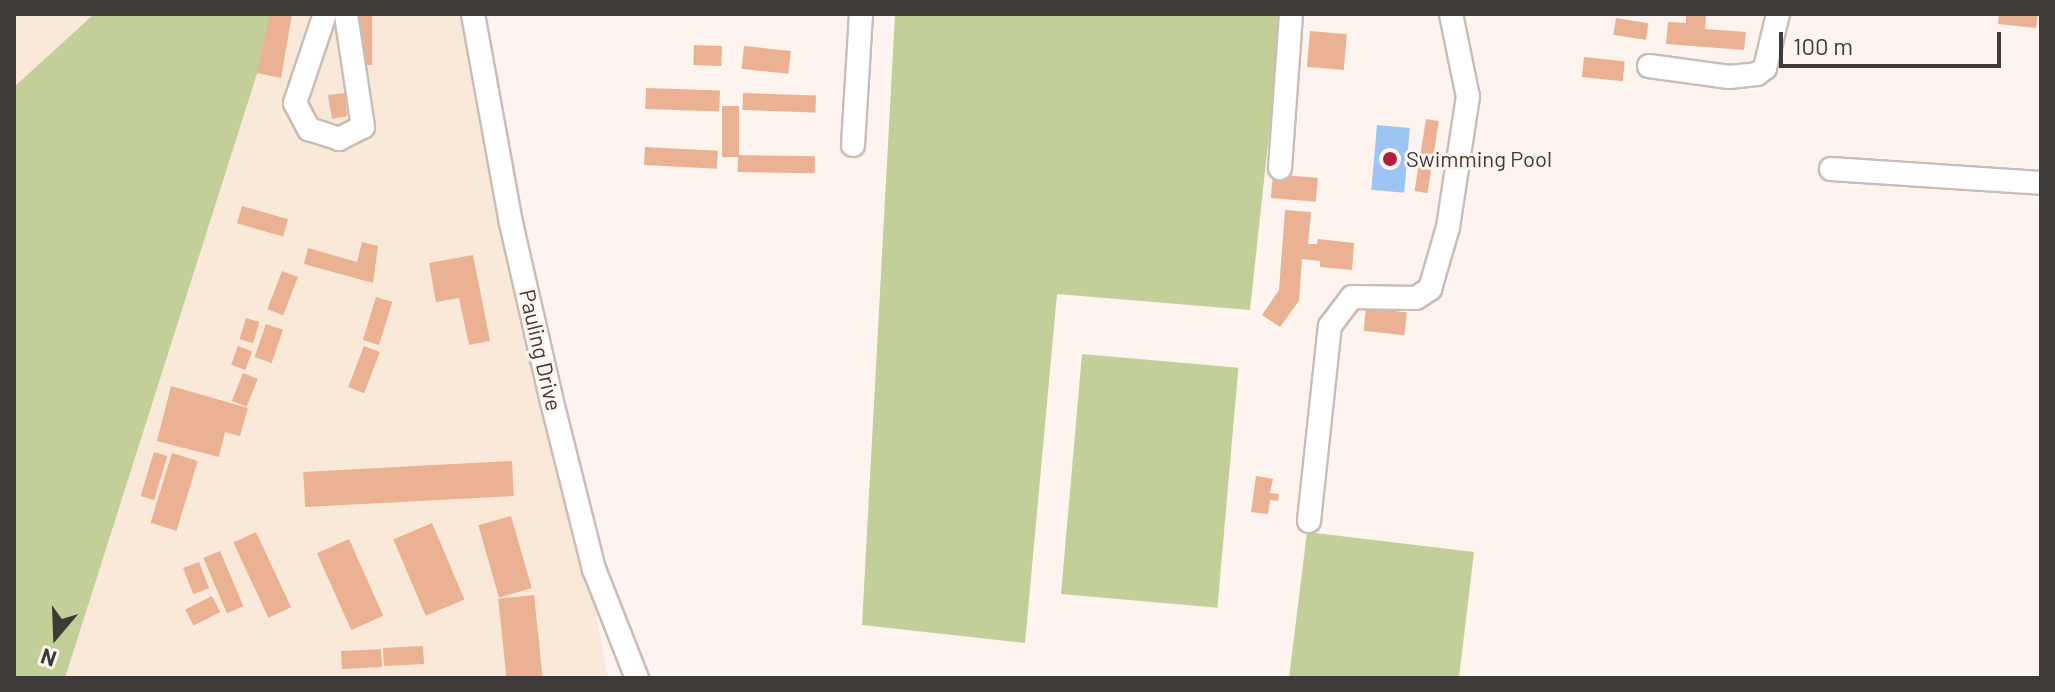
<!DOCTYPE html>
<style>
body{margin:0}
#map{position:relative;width:2055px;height:692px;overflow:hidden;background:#fef4ef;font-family:Barlow,sans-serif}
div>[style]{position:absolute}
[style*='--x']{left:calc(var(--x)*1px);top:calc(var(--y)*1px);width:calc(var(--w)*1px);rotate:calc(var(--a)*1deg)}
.industrial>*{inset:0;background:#fae9d8}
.green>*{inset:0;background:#c3cf98;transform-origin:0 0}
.water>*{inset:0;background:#9cc5f3;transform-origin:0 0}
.building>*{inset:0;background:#eab193;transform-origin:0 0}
.roads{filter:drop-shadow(2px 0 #c9bdb7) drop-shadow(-2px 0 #c9bdb7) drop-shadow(0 2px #c9bdb7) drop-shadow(0 -2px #c9bdb7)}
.minor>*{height:22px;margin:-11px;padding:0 11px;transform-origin:11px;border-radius:11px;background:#fff}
.dots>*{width:22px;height:22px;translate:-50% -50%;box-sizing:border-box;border:4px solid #fef4ef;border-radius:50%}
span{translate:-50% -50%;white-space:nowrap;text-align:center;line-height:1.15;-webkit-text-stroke:6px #fef4ef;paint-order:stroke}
.poi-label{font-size:22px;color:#3e3a37}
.left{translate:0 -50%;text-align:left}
.street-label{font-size:22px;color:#3e3a37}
.frame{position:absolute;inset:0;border:16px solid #3e3a37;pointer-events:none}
.north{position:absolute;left:16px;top:596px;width:80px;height:80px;-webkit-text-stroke:6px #fef4ef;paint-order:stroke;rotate:199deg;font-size:22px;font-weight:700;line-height:32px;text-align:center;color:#3e3a37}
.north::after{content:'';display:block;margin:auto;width:28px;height:36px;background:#3e3a37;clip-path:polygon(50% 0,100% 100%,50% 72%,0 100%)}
.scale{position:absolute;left:1779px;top:32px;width:222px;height:36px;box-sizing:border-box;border:4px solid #3e3a37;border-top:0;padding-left:10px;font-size:24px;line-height:28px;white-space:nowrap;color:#3e3a37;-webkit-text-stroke:6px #fef4ef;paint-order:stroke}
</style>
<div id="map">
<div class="industrial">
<i style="clip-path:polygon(14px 14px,94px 14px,14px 87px)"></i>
<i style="clip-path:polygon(276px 14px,487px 14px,608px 678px,65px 678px)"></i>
</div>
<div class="green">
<i style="clip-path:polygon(94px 14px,276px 14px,65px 678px,14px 678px,14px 87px)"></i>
<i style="clip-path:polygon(895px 14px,1282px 14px,1250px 310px,1057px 294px,1025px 643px,862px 625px)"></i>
<i style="left:1082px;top:354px;width:157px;height:241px;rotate:5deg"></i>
<i style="clip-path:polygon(1307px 532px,1474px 552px,1459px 678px,1289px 678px)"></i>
</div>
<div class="water">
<i style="left:1377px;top:125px;width:33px;height:65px;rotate:5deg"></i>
</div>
<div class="building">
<i style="clip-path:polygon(270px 14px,292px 14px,281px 78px,257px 73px)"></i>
<i style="left:355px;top:14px;width:17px;height:51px"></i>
<i style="clip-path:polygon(1686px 14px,1706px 14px,1705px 29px,1746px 32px,1744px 50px,1666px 44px,1668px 22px,1686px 23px)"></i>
<i style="clip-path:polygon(1999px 14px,2038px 14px,2036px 28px,1998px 24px)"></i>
<i style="left:1616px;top:18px;width:33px;height:17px;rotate:9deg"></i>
<i style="left:1310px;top:31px;width:37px;height:36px;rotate:5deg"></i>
<i style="left:694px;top:45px;width:28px;height:20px;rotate:2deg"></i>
<i style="left:744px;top:46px;width:47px;height:23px;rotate:6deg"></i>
<i style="left:1584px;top:57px;width:41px;height:20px;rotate:6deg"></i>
<i style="left:646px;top:88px;width:74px;height:21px;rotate:2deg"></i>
<i style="clip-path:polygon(345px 93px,347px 116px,332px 119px,328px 95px)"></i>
<i style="left:743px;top:93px;width:73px;height:17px;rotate:2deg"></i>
<i style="left:722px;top:106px;width:17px;height:51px"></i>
<i style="left:1426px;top:119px;width:13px;height:73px;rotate:9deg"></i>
<i style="left:645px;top:147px;width:73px;height:18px;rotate:3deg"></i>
<i style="left:738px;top:155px;width:77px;height:17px;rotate:1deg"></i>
<i style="left:1273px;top:174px;width:45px;height:24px;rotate:5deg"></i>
<i style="left:242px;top:206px;width:48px;height:18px;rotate:16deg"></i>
<i style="clip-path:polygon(1285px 210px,1311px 212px,1308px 244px,1317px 244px,1318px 239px,1354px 243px,1352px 270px,1320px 267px,1320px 261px,1302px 259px,1299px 301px,1280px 327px,1262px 315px,1279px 290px)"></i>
<i style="clip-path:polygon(362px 242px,378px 246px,373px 283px,304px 264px,308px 248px,357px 262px)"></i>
<i style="clip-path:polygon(473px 255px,490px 341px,469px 345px,459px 298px,436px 302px,429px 263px)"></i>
<i style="left:282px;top:271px;width:17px;height:41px;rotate:21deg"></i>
<i style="left:376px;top:297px;width:17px;height:45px;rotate:17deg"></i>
<i style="left:1366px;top:308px;width:41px;height:23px;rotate:6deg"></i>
<i style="left:246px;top:318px;width:14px;height:22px;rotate:17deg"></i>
<i style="left:266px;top:324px;width:18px;height:35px;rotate:19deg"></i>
<i style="left:238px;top:346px;width:15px;height:20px;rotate:20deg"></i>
<i style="left:364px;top:346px;width:17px;height:44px;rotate:21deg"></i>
<i style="left:243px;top:373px;width:16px;height:30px;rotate:22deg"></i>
<i style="clip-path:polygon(171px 386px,248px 408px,240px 436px,225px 432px,219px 457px,157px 441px)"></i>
<i style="left:154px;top:452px;width:14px;height:46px;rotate:17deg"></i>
<i style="left:172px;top:453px;width:27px;height:73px;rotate:17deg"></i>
<i style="left:512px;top:461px;width:35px;height:209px;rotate:87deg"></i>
<i style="clip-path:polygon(1256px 476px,1273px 479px,1270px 493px,1279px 494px,1278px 501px,1270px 500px,1268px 514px,1251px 512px)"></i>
<i style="left:511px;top:516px;width:75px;height:34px;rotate:74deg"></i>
<i style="left:432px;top:523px;width:83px;height:42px;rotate:67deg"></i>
<i style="left:256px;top:532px;width:83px;height:25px;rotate:65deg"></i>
<i style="left:349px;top:539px;width:84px;height:35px;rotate:66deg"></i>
<i style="left:220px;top:551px;width:60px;height:18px;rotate:67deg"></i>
<i style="left:199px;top:562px;width:28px;height:17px;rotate:69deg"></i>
<i style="left:534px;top:595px;width:83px;height:36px;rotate:84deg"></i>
<i style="left:212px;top:596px;width:18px;height:30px;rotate:63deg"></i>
<i style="left:423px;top:646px;width:18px;height:40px;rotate:87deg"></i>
<i style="left:381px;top:649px;width:18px;height:40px;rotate:87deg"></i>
</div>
<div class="roads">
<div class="minor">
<i style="--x:325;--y:14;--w:94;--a:108.6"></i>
<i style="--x:295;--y:103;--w:30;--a:62"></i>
<i style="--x:309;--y:129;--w:32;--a:18"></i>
<i style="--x:339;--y:139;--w:27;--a:-27"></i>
<i style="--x:363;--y:127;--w:114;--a:-98.6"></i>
<i style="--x:473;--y:14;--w:212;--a:79.7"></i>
<i style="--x:511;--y:223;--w:184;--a:77.1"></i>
<i style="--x:552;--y:402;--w:172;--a:75.9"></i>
<i style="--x:594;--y:569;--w:117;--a:68.5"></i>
<i style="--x:1649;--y:66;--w:81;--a:7.8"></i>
<i style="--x:1729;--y:77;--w:28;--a:-6"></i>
<i style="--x:1757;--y:74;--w:10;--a:-37"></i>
<i style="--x:1765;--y:68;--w:56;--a:-76.5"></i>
<i style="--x:853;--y:145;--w:131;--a:-86.5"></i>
<i style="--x:1280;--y:168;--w:154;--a:-85.9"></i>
<i style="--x:1831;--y:169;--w:210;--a:3.8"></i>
<i style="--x:1309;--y:521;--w:196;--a:-83.9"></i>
<i style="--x:1330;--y:326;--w:36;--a:-53"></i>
<i style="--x:1352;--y:297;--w:64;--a:0.9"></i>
<i style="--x:1416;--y:298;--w:17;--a:-33"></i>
<i style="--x:1430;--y:289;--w:65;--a:-73.8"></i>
<i style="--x:1448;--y:227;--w:132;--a:-81.3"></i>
<i style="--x:1468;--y:97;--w:85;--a:-101.6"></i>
</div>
</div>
<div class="dots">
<i style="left:1390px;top:159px;background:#b11e40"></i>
</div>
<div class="poi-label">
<span class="left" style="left:1406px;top:159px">Swimming Pool</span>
</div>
<div class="street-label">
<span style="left:541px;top:350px;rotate:77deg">Pauling Drive</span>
</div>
<div class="frame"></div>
<div class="north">N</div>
<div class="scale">100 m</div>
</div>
